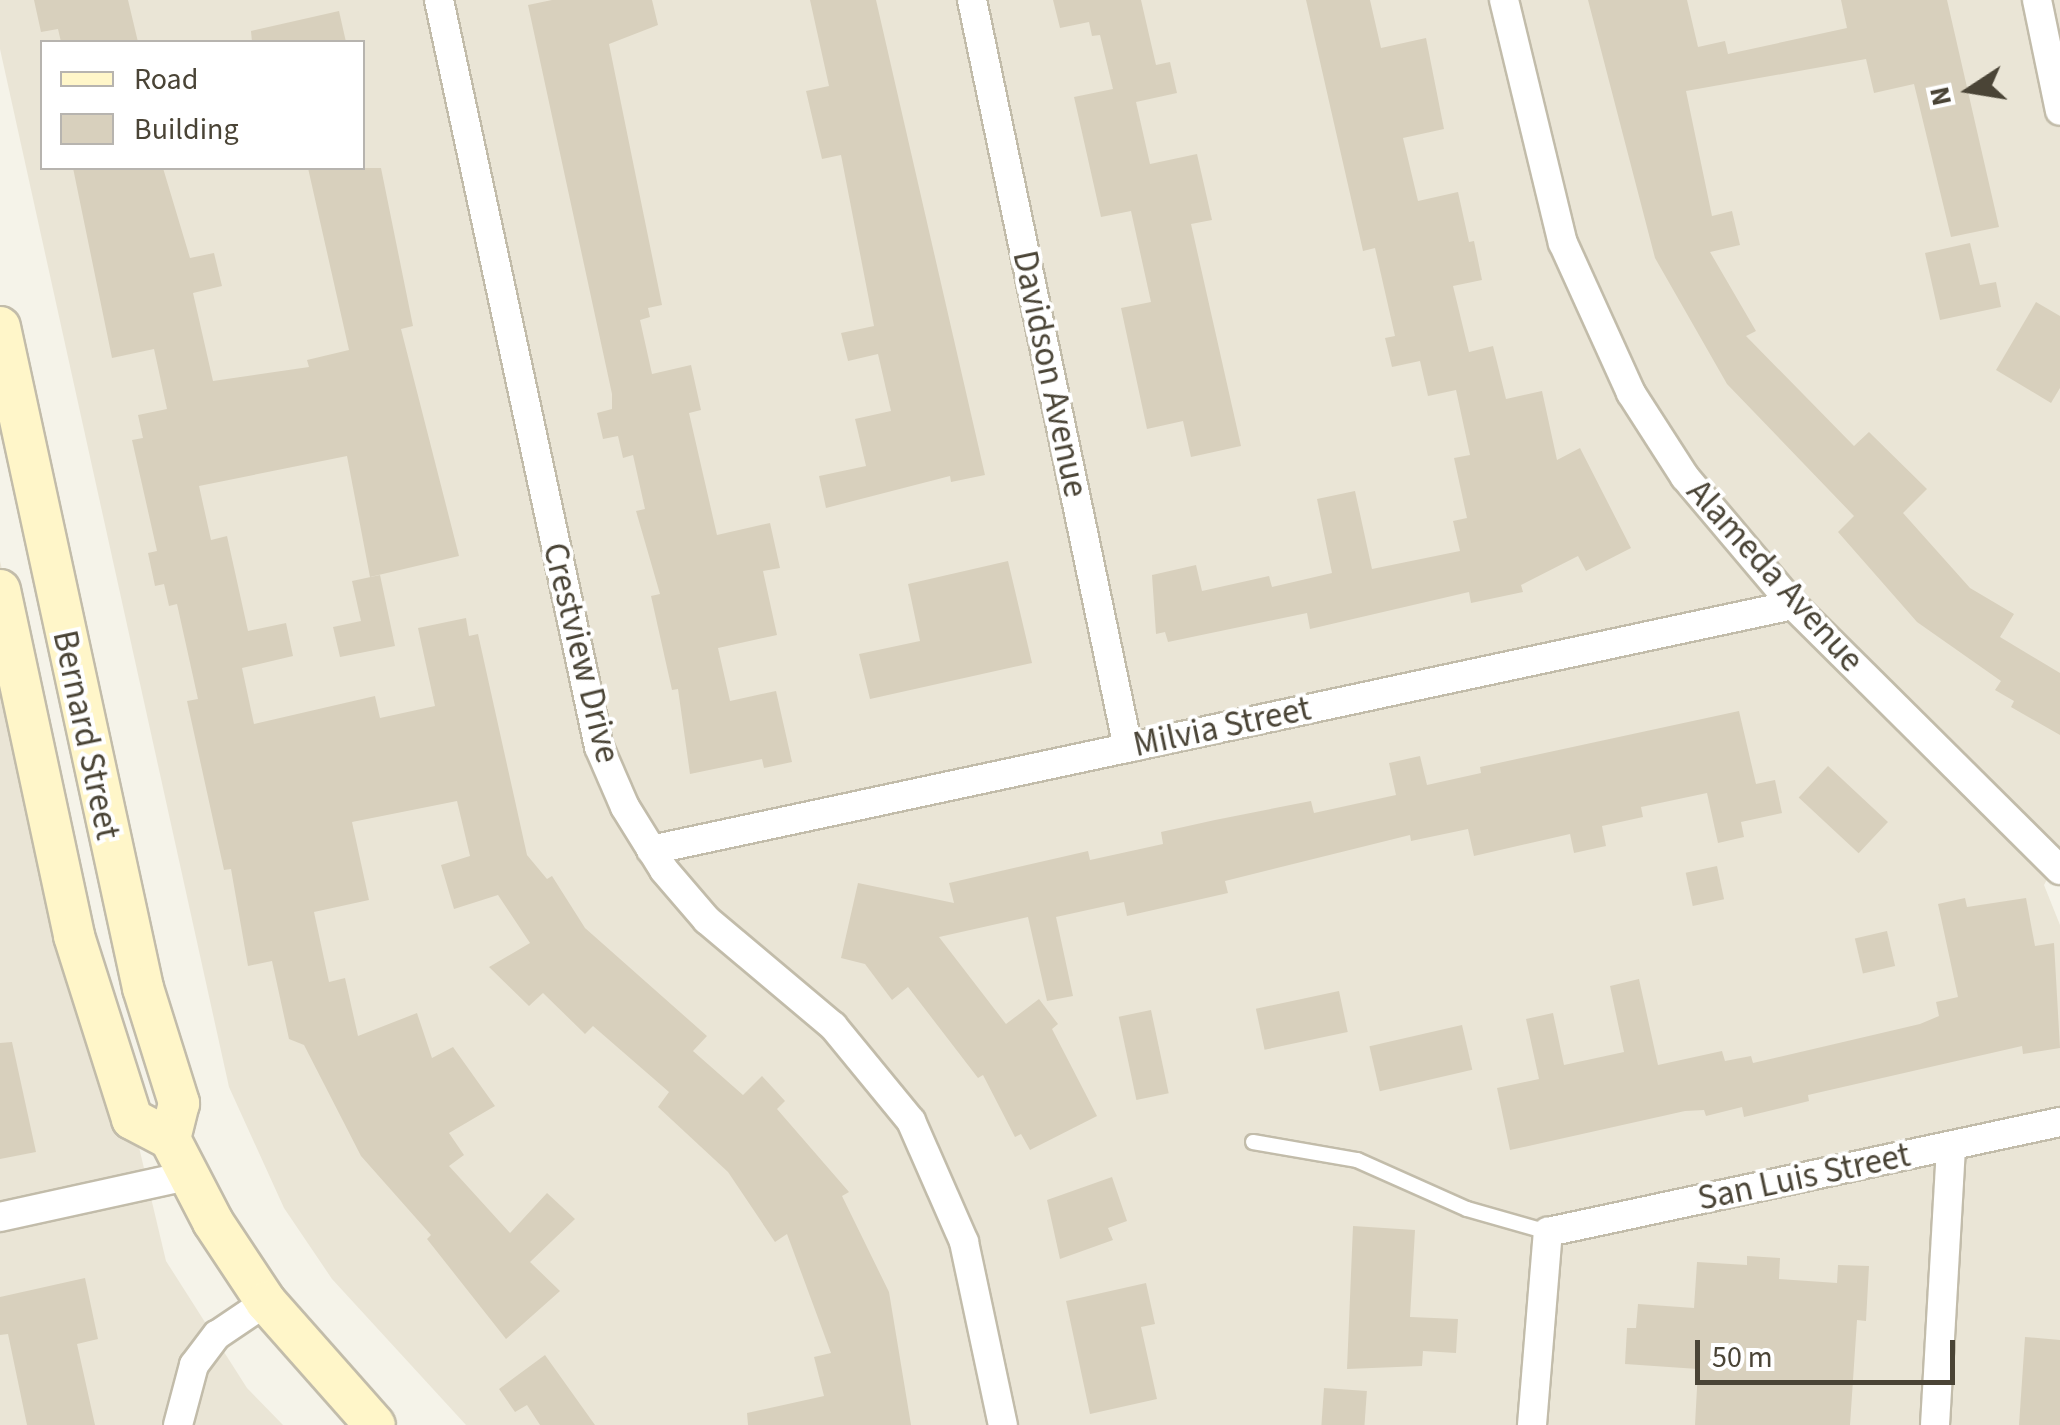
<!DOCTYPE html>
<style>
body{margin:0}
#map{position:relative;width:2060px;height:1425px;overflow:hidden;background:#f5f3e9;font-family:"Source Sans 3",sans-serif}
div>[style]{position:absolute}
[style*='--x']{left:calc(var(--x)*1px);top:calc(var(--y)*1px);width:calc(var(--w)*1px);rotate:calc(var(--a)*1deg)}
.residential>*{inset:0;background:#eae5d6}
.building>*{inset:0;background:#d8d0bd;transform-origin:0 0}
.roads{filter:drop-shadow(2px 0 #c2bcaa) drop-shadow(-2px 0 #c2bcaa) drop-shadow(0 2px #c2bcaa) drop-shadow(0 -2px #c2bcaa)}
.lane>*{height:14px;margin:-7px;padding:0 7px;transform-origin:7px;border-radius:7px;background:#fff}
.street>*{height:28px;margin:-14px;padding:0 14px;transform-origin:14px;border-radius:14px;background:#fff}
.secondary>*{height:40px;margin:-20px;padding:0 20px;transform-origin:20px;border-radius:20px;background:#fff6c9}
span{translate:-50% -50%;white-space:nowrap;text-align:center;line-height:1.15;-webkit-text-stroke:8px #fff;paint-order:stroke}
.street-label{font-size:35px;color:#4a4436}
.legend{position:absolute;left:40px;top:40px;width:325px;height:130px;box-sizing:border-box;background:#fff;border:2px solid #b7b4af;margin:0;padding:12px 18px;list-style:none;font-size:30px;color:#4a4436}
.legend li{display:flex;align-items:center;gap:20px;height:50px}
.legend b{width:50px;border:2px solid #b7b4af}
.north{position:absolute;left:1920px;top:40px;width:100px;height:100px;-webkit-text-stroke:8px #fff;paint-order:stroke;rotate:258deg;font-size:28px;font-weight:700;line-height:40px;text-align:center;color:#4a4436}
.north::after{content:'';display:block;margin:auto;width:35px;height:45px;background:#4a4436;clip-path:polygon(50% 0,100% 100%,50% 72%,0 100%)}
.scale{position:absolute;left:1695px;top:1340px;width:260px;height:45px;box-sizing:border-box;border:5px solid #4a4436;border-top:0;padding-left:12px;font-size:30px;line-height:35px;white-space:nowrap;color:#4a4436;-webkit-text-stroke:8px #fff;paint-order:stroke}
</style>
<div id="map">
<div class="residential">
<i style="clip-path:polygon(evenodd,0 0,2060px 0,2060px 855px,2044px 885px,2060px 925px,2060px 1425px,466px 1425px,332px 1279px,284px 1208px,229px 1087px,0 49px,0 0,42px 42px,362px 42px,362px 168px,42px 168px,42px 42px)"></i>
<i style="clip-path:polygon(0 561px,166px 1261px,247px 1388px,283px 1425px,0 1425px)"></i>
</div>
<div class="building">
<i style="clip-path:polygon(34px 0,128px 0,138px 42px,61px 42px,58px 29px,41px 32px)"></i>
<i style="clip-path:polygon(552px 0,652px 0,658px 25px,609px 44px,662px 305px,648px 308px,650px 317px,640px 320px,652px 374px,691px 365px,701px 410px,689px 413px,717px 535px,770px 523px,780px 568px,763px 571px,777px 635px,718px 648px,730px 701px,776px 691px,792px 762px,764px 768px,762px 759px,690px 774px,678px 689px,672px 690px,651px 596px,660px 594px,636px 511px,645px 509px,633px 455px,623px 458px,618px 436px,603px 439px,597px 413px,612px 409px,612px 394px,528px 5px)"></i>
<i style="clip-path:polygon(810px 0,876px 0,985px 475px,951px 482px,950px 476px,826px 508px,819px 476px,866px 466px,855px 419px,891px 411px,878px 354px,848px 361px,841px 333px,874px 326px,841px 155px,822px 159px,806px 91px,829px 86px)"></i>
<i style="clip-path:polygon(1053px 0,1141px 0,1156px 65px,1170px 62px,1177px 93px,1136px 102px,1150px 164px,1197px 154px,1212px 220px,1191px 224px,1241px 446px,1191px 457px,1183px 421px,1147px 429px,1121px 308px,1151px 302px,1131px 211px,1101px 217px,1074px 97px,1113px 89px,1100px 35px,1092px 36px,1089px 22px,1060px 28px)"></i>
<i style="clip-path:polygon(1306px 0,1370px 0,1381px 48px,1426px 38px,1444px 129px,1403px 138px,1418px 201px,1458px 192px,1469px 242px,1474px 241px,1482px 280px,1453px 286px,1469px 352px,1493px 346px,1506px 399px,1542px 391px,1557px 460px,1580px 448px,1631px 548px,1586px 571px,1578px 556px,1521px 585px,1523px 592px,1471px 603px,1469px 592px,1310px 629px,1307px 613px,1168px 642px,1165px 632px,1156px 634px,1152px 575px,1196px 565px,1202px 591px,1269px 576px,1272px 587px,1332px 573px,1317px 499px,1355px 491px,1372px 569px,1460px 551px,1453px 521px,1467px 518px,1454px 458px,1470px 455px,1456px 390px,1428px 396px,1420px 361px,1392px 367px,1385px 338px,1395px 336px,1375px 248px,1363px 251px)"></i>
<i style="clip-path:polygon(1588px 0,1687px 0,1698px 47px,1725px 41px,1728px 54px,1847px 28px,1841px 0,1947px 0,1999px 227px,1951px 237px,1914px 84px,1874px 93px,1866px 59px,1686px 91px,1712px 216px,1732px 211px,1740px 245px,1710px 252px,1756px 331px,1746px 336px,1854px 446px,1869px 432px,1927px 489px,1903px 513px,1970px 588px,2014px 614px,2000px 637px,2060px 673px,2060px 735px,2011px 707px,2014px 701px,1995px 690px,2001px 681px,1917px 622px,1838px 532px,1854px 516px,1727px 384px,1655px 258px)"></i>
<i style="clip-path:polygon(339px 11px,346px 42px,252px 42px,251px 31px)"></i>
<i style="clip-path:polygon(73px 168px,163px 168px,190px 258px,214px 253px,222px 286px,193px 293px,213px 381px,309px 367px,307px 360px,349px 350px,308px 168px,381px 168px,413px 326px,401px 329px,459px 556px,370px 577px,347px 456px,199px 486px,211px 540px,227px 536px,248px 631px,286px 623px,293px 656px,242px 668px,254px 724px,375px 696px,380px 718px,435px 706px,418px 628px,466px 618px,469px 636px,478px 634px,527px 855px,547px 879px,552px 876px,585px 928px,707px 1036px,693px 1051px,743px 1095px,762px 1076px,785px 1101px,777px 1109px,849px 1192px,842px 1196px,889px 1292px,911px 1425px,748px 1425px,747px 1413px,824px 1396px,814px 1357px,831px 1353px,787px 1234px,775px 1242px,728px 1172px,658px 1107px,669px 1092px,593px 1026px,585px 1034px,543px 993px,529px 1006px,489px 967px,530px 943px,498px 895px,454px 909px,441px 865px,470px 856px,457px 801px,352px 822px,369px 900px,314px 912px,329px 982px,345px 978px,358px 1036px,417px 1013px,432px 1058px,453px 1047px,495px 1106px,449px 1133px,464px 1155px,449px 1166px,510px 1233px,547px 1193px,575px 1219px,530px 1262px,560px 1291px,506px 1339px,427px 1239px,431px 1235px,361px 1156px,304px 1045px,289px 1039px,272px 961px,248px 966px,231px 869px,224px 870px,187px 701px,198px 699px,177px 604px,169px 606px,164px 584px,155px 586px,148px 553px,157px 551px,132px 440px,143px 438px,138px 415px,167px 409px,154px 349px,112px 358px)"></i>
<i style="clip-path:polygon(1970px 243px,1980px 285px,1996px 282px,2001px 307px,1940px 320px,1925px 253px)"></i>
<i style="clip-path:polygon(2036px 302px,2060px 316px,2060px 388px,2051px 403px,1996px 370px)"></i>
<i style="clip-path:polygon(1008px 561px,1032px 663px,870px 699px,859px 654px,920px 641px,908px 584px)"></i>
<i style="clip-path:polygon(380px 575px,395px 646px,340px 657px,333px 627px,361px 621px,352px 581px)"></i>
<i style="clip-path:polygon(1739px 711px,1756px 784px,1775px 780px,1782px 813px,1741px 822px,1744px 837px,1718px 843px,1707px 793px,1641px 807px,1643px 817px,1602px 826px,1606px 846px,1574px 853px,1570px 834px,1474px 856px,1468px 829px,1411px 841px,1410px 835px,1225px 881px,1228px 893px,1127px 916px,1124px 902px,1056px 917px,1073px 996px,1047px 1001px,1028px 917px,939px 937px,1006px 1024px,1039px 999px,1058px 1024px,1052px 1029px,1097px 1116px,1030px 1150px,1021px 1134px,1015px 1137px,983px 1075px,978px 1078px,908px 987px,892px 1000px,865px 964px,841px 958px,858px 883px,954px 903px,949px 883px,1088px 851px,1090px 860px,1163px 844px,1161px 832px,1215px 820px,1311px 801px,1314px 813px,1396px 795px,1389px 763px,1420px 756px,1427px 785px,1481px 773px,1480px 767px)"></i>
<i style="left:1828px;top:766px;width:82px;height:43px;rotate:43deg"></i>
<i style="left:1717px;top:866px;width:34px;height:32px;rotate:78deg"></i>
<i style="clip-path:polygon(1965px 898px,1967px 907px,2026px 898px,2035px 946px,2054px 943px,2060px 1048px,2023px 1054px,2022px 1046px,1808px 1095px,1809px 1101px,1744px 1117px,1742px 1107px,1706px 1116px,1704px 1110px,1685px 1111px,1510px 1150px,1497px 1088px,1539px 1079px,1526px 1019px,1553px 1013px,1564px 1065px,1624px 1052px,1610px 986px,1639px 979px,1658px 1065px,1722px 1051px,1725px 1061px,1751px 1056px,1753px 1063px,1920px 1024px,1939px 1016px,1936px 1002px,1958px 997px,1938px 904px)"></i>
<i style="left:1887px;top:931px;width:36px;height:33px;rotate:77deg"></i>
<i style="left:1339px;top:991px;width:42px;height:85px;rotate:78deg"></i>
<i style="left:1151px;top:1010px;width:85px;height:33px;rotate:78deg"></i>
<i style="left:1462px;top:1025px;width:46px;height:95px;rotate:77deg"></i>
<i style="clip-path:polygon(12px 1042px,36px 1152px,0 1159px,0 1043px)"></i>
<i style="clip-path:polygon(1112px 1177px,1127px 1221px,1108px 1228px,1113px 1240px,1060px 1259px,1047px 1200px)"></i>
<i style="clip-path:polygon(1353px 1226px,1415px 1230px,1410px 1317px,1458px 1319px,1456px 1353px,1423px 1351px,1422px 1366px,1347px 1369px)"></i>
<i style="clip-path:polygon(1747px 1256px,1780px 1258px,1779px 1279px,1837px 1283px,1838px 1265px,1869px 1266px,1866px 1321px,1857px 1320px,1850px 1425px,1695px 1425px,1698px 1369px,1625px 1364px,1627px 1328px,1636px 1328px,1638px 1304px,1694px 1308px,1697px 1262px,1747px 1265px)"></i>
<i style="clip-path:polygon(85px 1278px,98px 1339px,77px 1344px,95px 1425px,27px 1425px,8px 1334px,0 1335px,0 1297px)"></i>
<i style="clip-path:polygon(1146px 1283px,1155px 1324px,1141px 1327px,1157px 1399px,1090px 1414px,1066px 1301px)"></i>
<i style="clip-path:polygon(2025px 1337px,2060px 1340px,2060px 1425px,2019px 1425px)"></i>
<i style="clip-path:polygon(545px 1355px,595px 1425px,540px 1425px,527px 1405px,515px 1412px,499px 1389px)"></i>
<i style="left:1324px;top:1388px;width:43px;height:37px;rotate:4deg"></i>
</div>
<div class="roads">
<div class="lane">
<i style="--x:1253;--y:1142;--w:106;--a:9.8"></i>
<i style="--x:1357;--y:1160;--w:120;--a:24"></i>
<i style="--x:1467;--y:1209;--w:84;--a:15.9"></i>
</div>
<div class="street">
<i style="--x:439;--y:0;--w:764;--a:77.91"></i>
<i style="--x:599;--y:747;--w:65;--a:66.6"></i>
<i style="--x:625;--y:807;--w:74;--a:58.2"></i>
<i style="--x:664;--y:870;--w:66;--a:49.3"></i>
<i style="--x:707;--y:920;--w:165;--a:40.1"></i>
<i style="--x:833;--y:1026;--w:123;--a:50.6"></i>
<i style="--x:911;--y:1121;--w:132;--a:66.3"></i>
<i style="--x:964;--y:1242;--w:187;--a:78"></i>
<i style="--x:972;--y:0;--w:764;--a:78.22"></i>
<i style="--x:1504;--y:0;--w:250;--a:76.4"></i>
<i style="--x:1563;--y:243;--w:165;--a:65.6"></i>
<i style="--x:1631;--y:393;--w:100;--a:57.3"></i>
<i style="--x:1685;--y:477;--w:167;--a:49.8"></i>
<i style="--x:1793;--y:605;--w:376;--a:44.8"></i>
<i style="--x:2037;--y:0;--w:113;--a:78.3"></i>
<i style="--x:651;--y:850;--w:1168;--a:-12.11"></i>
<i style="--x:0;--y:1217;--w:191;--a:-12.4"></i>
<i style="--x:178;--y:1425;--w:62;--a:-75.1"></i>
<i style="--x:194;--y:1365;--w:38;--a:-53"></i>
<i style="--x:217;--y:1335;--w:59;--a:-34"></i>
<i style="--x:1532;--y:1425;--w:194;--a:-85.3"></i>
<i style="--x:1548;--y:1232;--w:524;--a:-12.13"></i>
<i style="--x:1935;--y:1425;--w:279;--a:-86.7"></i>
</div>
<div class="secondary">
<i style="--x:0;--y:327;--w:676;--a:77.79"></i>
<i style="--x:143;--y:988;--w:121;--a:72.6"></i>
<i style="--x:179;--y:1103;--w:37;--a:104"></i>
<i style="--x:0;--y:590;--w:354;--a:77.9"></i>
<i style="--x:74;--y:936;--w:192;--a:72.4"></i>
<i style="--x:132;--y:1119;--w:43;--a:27.8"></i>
<i style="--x:170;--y:1139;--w:93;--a:62.6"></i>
<i style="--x:213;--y:1222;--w:96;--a:56.5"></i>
<i style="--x:266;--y:1302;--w:164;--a:48.5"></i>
</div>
</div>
<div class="street-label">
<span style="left:1050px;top:374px;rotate:78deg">Davidson Avenue</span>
<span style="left:1775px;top:576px;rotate:48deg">Alameda Avenue</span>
<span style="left:581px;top:653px;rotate:76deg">Crestview Drive</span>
<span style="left:1222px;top:727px;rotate:-12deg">Milvia Street</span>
<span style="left:86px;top:735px;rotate:78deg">Bernard Street</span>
<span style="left:1804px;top:1177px;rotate:-12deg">San Luis Street</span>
</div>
<ul class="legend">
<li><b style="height:12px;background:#fff6c9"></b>Road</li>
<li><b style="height:28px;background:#d8d0bd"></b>Building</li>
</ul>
<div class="north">N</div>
<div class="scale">50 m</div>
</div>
